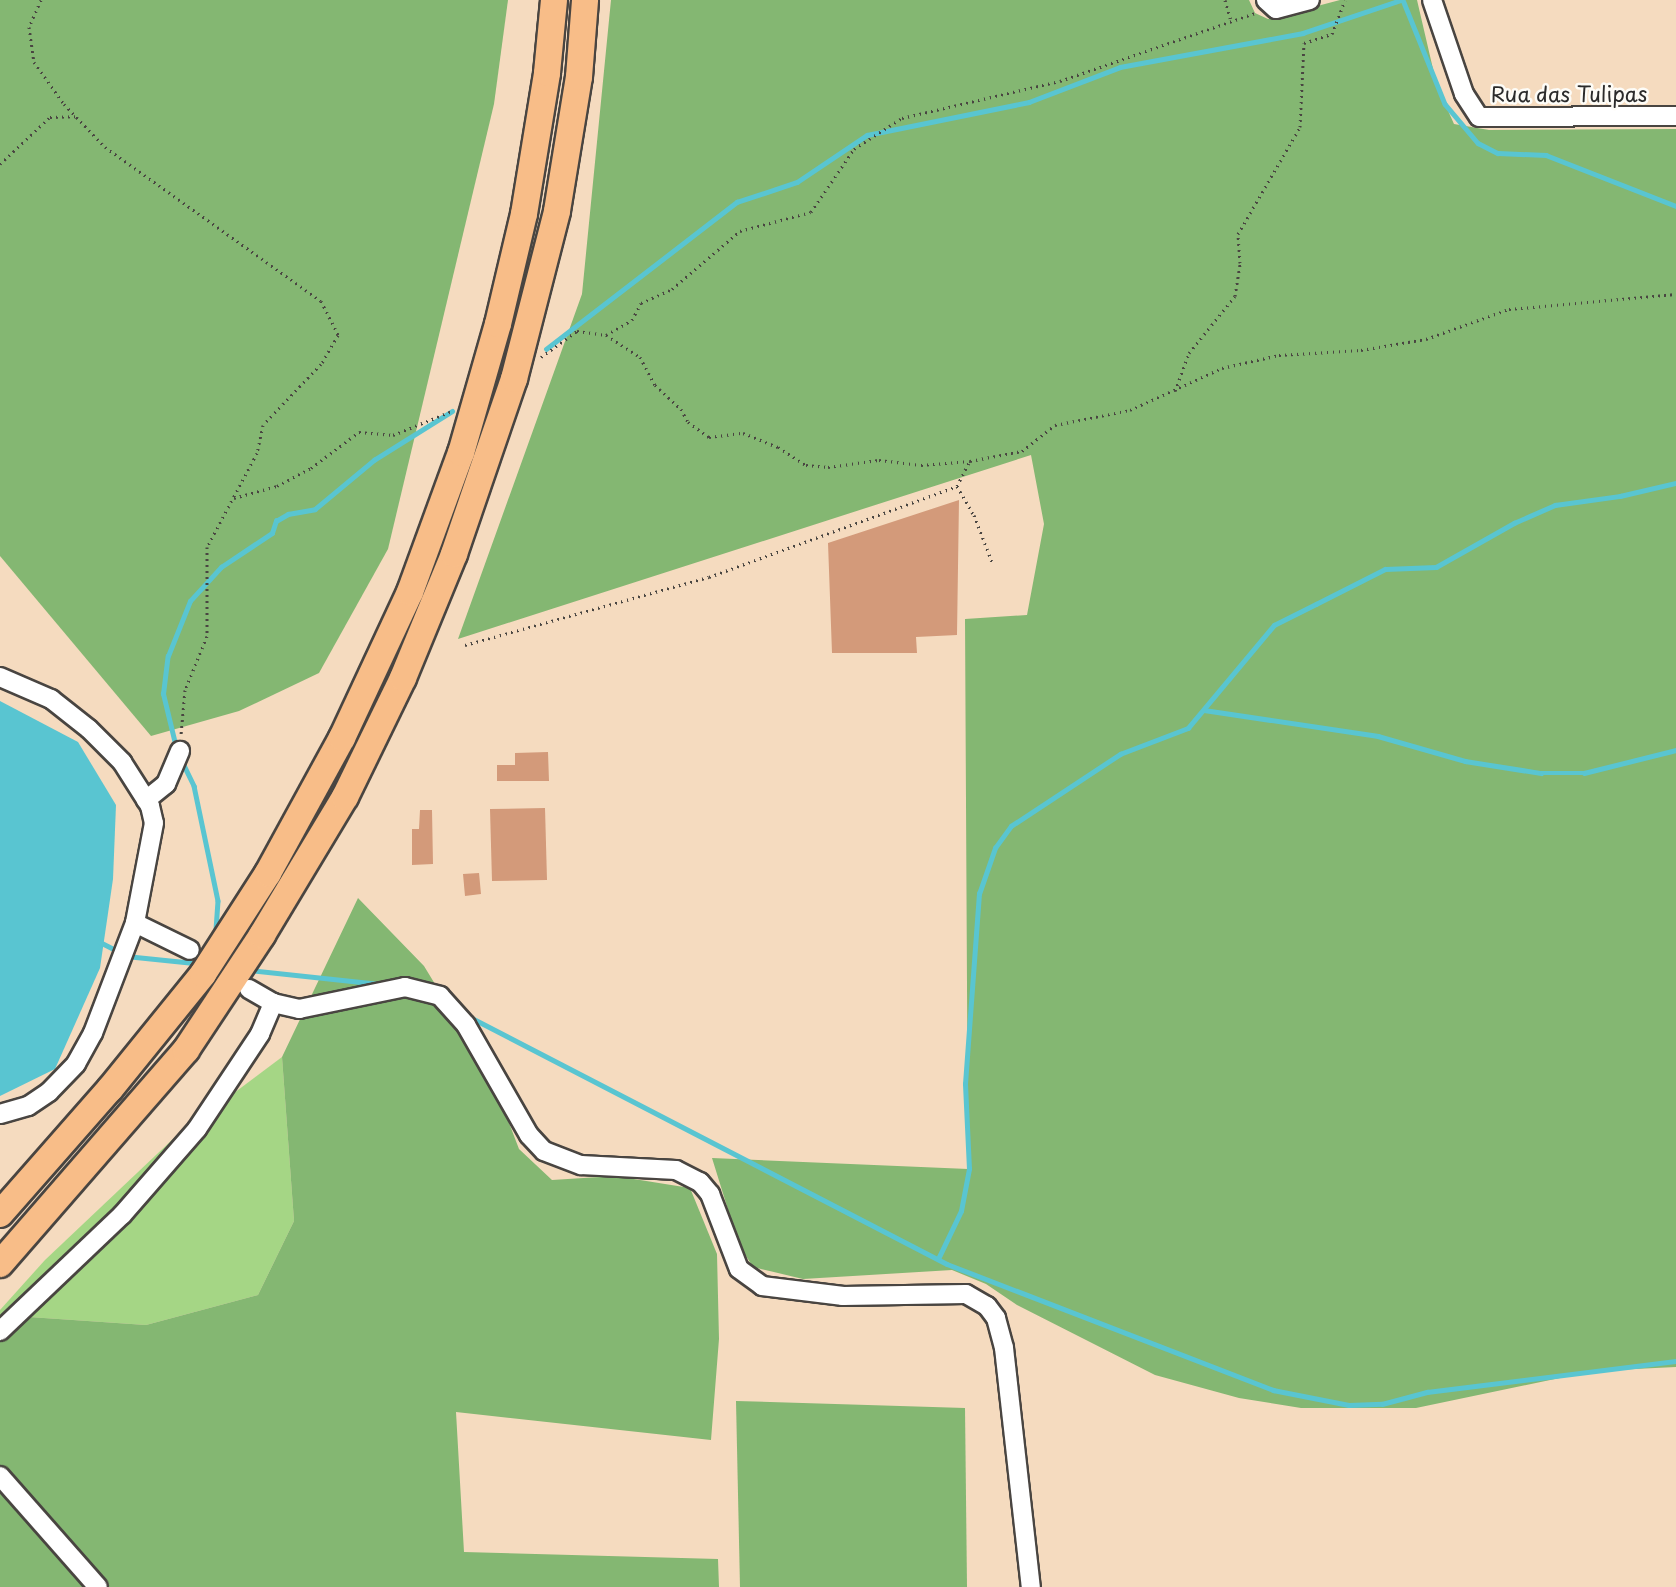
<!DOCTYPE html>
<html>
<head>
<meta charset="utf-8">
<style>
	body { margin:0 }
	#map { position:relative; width:1676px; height:1587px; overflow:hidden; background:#f5dbbf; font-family:"Playpen Sans",sans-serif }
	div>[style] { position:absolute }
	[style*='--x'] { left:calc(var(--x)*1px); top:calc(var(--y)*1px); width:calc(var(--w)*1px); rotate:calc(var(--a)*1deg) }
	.green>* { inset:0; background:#a5d685 }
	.forest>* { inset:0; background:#84b772 }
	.water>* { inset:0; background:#59c5d1 }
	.stream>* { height:4.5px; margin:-2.25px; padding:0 2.25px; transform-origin:2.25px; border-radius:2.25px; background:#59c5d1 }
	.building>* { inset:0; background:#d39a7a }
	.path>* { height:3px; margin-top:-1.5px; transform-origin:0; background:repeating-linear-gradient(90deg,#494541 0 1.5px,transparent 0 6px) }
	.roads { filter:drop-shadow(2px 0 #494541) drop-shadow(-2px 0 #494541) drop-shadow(0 2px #494541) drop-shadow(0 -2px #494541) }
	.minor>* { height:18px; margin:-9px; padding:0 9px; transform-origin:9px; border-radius:9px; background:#fff }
	.highway>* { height:26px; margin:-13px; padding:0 13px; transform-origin:13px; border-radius:13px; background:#f8bd88 }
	span { translate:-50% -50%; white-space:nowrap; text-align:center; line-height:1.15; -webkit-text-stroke:5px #fdfcf7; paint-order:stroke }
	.street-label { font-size:21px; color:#2b2b2b }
</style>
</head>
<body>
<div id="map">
	<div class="green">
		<div style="clip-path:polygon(282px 1057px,294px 1221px,258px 1295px,146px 1325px,0 1315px,0 1310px,45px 1260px,174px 1138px)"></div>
	</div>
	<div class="forest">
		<div style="clip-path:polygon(0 0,508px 0,494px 104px,388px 549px,319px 673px,239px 711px,151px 736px,0 556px)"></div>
		<div style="clip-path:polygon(611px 0,1249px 0,1255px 13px,1268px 19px,1340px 0,1417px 0,1437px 86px,1454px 124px,1489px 130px,1676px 129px,1676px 1367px,1593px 1371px,1416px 1408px,1301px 1408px,1239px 1398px,1155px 1375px,1017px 1305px,986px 1284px,952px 1270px,803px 1279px,753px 1267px,739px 1245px,712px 1158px,968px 1169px,965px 619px,1027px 615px,1044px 524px,1031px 455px,458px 639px,582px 294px)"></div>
		<div style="clip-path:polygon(358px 898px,424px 966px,491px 1076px,519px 1149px,552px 1180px,615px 1176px,690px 1188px,717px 1254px,719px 1339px,711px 1440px,456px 1412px,464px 1552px,718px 1559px,719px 1587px,0 1587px,0 1315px,146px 1325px,258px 1295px,294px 1221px,282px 1057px)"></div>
		<div style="clip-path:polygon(736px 1401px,965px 1408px,967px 1587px,740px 1587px)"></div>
	</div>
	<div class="water">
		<div style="clip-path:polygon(0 701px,78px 742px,116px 805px,113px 879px,100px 968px,55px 1069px,0 1096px)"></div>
	</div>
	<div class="stream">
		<div style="--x:1403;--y:0;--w:112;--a:68"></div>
		<div style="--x:1445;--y:104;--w:51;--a:49.8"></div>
		<div style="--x:1478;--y:143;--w:22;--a:27"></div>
		<div style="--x:1498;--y:153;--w:48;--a:2.4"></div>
		<div style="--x:1546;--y:155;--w:140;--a:21.4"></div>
		<div style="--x:546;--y:349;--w:241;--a:-37.6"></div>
		<div style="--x:737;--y:202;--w:63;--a:-18.4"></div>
		<div style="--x:797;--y:182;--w:84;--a:-33.9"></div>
		<div style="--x:867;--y:135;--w:165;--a:-11.5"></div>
		<div style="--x:1029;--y:102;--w:97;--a:-21"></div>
		<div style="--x:1120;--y:67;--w:186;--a:-10.5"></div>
		<div style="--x:1303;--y:33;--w:103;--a:-18.6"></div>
		<div style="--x:1204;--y:710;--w:176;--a:8.5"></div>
		<div style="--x:1378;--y:736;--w:91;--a:16"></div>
		<div style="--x:1465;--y:761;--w:77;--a:9"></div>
		<div style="--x:1541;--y:773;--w:43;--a:0"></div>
		<div style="--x:1584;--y:773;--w:95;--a:-14"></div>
		<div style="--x:176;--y:748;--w:56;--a:-103.5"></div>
		<div style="--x:163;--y:694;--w:38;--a:-83"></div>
		<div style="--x:168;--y:656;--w:59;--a:-68.2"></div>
		<div style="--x:190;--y:601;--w:46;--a:-47.6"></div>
		<div style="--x:221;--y:567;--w:61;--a:-33.7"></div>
		<div style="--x:272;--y:533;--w:13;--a:-72"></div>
		<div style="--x:276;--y:521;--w:14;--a:-30"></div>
		<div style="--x:288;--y:514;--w:27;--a:-10"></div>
		<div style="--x:315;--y:509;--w:77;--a:-39.7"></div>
		<div style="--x:374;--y:460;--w:92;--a:-32.1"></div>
		<div style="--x:182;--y:761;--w:28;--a:64"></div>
		<div style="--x:194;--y:786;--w:117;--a:78.2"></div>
		<div style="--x:218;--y:901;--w:32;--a:94"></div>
		<div style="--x:100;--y:942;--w:16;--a:27"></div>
		<div style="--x:126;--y:956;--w:68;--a:5.9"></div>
		<div style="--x:250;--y:970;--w:130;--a:6.2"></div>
		<div style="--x:468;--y:1016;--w:539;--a:27.37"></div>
		<div style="--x:947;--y:1264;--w:350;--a:21.1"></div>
		<div style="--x:1273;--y:1390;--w:77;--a:11.2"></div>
		<div style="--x:1349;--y:1405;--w:33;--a:-2"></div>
		<div style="--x:1382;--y:1404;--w:47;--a:-14.9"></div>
		<div style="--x:1427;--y:1392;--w:251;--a:-7.1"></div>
		<div style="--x:938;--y:1259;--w:53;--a:-64.4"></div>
		<div style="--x:961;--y:1211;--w:43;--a:-79.2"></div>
		<div style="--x:969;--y:1169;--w:85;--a:-92.7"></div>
		<div style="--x:965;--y:1084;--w:191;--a:-85.8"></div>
		<div style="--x:979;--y:894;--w:49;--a:-70.8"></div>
		<div style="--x:995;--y:848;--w:27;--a:-54"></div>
		<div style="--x:1011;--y:826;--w:131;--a:-33.4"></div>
		<div style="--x:1120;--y:754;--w:73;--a:-20.9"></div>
		<div style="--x:1188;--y:728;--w:134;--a:-50.1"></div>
		<div style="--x:1274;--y:625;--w:47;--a:-26.6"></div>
		<div style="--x:1316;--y:604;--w:77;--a:-26.9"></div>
		<div style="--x:1385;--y:569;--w:51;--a:-2.2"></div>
		<div style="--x:1436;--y:567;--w:90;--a:-29.4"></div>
		<div style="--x:1514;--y:523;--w:45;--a:-23.7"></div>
		<div style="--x:1555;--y:505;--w:66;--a:-7.9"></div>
		<div style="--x:1620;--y:496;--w:57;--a:-13.1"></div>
	</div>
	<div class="building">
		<div style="clip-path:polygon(959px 500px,957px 635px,916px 637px,917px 653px,832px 653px,828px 543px)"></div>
		<div style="clip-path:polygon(548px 752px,549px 781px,497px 781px,497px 765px,515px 765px,515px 753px)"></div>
		<div style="clip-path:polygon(545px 808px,547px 880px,492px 881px,490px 809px)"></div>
		<div style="clip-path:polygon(420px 810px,432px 810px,433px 864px,412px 865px,412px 829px,419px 829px)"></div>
		<div style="clip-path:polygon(479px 873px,481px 894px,465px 896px,463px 874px)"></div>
	</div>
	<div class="path">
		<div style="--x:41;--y:0;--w:30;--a:114"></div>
		<div style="--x:29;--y:27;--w:35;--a:82"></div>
		<div style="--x:34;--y:62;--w:52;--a:54.5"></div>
		<div style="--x:64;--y:104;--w:59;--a:46.4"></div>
		<div style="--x:105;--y:147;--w:265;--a:35.5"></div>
		<div style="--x:321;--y:301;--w:38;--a:63"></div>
		<div style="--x:338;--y:335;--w:34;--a:120"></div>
		<div style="--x:321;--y:364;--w:84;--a:133.6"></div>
		<div style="--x:263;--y:425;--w:29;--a:102"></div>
		<div style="--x:257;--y:453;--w:106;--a:118"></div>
		<div style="--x:207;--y:547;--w:89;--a:90"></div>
		<div style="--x:207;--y:636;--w:58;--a:112.2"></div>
		<div style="--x:185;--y:690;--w:45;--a:95.1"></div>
		<div style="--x:1225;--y:0;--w:22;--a:74"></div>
		<div style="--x:0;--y:164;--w:69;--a:-43.2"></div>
		<div style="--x:50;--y:117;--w:25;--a:-2"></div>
		<div style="--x:606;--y:335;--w:40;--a:32.9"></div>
		<div style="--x:640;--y:357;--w:32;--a:62"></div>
		<div style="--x:655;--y:385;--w:35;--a:43"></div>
		<div style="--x:681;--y:409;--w:15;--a:62"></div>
		<div style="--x:688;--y:422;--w:26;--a:36"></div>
		<div style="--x:709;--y:437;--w:34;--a:-7"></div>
		<div style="--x:743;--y:433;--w:38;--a:22"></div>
		<div style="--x:778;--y:447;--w:33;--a:33"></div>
		<div style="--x:806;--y:465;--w:22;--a:5"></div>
		<div style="--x:828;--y:467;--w:51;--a:-7.8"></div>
		<div style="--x:879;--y:460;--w:42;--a:6.8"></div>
		<div style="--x:921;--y:465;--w:49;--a:-4.7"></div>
		<div style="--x:970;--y:461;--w:53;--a:-10.9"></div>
		<div style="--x:1022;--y:451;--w:42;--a:-38.2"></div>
		<div style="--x:1055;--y:425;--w:76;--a:-11.3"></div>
		<div style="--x:1130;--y:410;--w:101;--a:-24.5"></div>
		<div style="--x:1222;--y:368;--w:58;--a:-12.8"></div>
		<div style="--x:1279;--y:355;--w:82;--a:-3.5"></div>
		<div style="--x:1361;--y:350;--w:66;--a:-9.6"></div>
		<div style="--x:1426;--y:339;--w:88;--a:-19.9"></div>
		<div style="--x:1509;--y:309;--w:168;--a:-5.1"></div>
		<div style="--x:541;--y:357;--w:44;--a:-35.8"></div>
		<div style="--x:577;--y:331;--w:29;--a:8"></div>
		<div style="--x:606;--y:335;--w:30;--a:-30"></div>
		<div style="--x:632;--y:320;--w:19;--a:-62"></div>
		<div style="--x:641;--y:303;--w:34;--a:-24"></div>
		<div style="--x:672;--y:289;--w:89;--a:-40.5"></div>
		<div style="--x:740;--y:231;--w:73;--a:-15"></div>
		<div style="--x:811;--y:212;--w:76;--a:-55.7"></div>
		<div style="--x:854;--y:149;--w:57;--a:-32.9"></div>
		<div style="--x:902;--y:118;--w:162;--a:-13.2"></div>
		<div style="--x:1060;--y:81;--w:207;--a:-19.2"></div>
		<div style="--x:1175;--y:391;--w:40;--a:-69.8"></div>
		<div style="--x:1189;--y:353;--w:73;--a:-51.1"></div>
		<div style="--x:1235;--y:296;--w:33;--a:-81"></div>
		<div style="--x:1240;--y:263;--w:29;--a:-94"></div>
		<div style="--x:1238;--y:234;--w:124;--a:-59.9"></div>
		<div style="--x:1300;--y:127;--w:84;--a:-87.3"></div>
		<div style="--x:1304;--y:43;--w:29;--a:-18"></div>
		<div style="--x:1332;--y:34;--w:36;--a:-69"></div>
		<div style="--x:957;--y:486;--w:28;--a:-63"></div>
		<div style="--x:234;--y:498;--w:45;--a:-15.6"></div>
		<div style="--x:277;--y:486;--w:38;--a:-28"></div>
		<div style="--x:311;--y:468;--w:60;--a:-36.9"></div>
		<div style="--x:359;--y:432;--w:34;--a:5"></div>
		<div style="--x:393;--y:435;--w:64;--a:-22.1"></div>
		<div style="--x:465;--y:645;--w:253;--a:-15.6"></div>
		<div style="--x:709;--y:577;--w:264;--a:-20.1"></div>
		<div style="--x:957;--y:486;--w:34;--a:60"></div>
		<div style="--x:974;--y:515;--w:50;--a:69"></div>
	</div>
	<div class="roads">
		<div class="minor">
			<div style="--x:1266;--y:0;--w:13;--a:42"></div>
			<div style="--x:1276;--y:9;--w:35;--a:-15"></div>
			<div style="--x:1432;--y:0;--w:99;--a:71.2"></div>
			<div style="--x:1464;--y:94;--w:27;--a:57"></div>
			<div style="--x:1479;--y:117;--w:197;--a:-0.3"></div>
			<div style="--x:0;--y:677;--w:56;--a:23.3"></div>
			<div style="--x:51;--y:699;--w:48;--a:38.3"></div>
			<div style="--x:89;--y:729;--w:47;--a:45"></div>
			<div style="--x:122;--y:762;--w:52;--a:57.5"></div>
			<div style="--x:150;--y:806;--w:17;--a:77"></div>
			<div style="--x:154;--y:823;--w:102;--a:100.8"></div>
			<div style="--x:135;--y:923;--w:118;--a:110.9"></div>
			<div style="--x:93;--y:1033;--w:35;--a:119"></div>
			<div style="--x:76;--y:1064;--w:39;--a:134"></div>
			<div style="--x:49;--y:1092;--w:25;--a:146"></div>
			<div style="--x:28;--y:1106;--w:29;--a:164"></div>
			<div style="--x:146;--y:800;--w:26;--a:-39"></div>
			<div style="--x:166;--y:784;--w:36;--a:-67"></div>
			<div style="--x:135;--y:923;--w:61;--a:26.1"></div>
			<div style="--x:249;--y:989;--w:28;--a:30"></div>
			<div style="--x:273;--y:1003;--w:27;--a:13"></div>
			<div style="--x:299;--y:1009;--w:108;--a:-11.7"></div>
			<div style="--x:405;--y:987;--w:36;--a:14"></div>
			<div style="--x:440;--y:996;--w:39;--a:48"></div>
			<div style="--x:466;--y:1025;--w:127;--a:60.2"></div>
			<div style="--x:529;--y:1135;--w:22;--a:47"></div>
			<div style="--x:544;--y:1151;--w:40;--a:21"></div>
			<div style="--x:581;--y:1165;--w:95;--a:3"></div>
			<div style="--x:676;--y:1170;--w:27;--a:27"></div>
			<div style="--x:700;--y:1182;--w:16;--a:50"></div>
			<div style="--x:710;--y:1194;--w:80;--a:68.9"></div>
			<div style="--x:739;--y:1269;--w:29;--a:36"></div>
			<div style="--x:762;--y:1286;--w:82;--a:7"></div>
			<div style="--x:843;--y:1296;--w:123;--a:-0.9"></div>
			<div style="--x:966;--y:1294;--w:24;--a:30"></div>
			<div style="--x:987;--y:1306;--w:15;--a:53"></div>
			<div style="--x:996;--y:1318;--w:31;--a:75"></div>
			<div style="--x:1004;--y:1348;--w:241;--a:83.6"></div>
			<div style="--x:0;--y:1331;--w:168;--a:-43.6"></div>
			<div style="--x:122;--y:1215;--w:114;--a:-48.9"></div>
			<div style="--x:197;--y:1129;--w:114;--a:-56.4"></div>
			<div style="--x:260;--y:1034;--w:34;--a:-67"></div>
			<div style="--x:0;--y:1476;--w:148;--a:48.6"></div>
		</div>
		<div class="highway">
			<div style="--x:0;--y:1214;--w:167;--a:-48.7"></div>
			<div style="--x:110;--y:1089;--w:148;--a:-51"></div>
			<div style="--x:203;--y:974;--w:120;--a:-57.2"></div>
			<div style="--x:268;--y:873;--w:154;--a:-61.3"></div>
			<div style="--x:342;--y:738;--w:161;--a:-65"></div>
			<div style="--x:410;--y:592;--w:148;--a:-69.9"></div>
			<div style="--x:461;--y:453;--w:134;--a:-74"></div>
			<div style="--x:498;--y:324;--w:113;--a:-76.7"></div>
			<div style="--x:524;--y:214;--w:143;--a:-80.7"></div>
			<div style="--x:547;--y:73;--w:73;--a:-84.5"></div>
			<div style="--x:0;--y:1264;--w:284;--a:-49"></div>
			<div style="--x:186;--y:1050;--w:138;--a:-56.5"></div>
			<div style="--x:262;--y:935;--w:161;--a:-59"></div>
			<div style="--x:345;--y:797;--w:132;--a:-64"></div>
			<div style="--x:403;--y:678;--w:134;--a:-67.6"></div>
			<div style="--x:454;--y:554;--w:185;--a:-71.1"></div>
			<div style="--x:514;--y:379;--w:173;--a:-75.6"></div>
			<div style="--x:557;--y:211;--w:136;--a:-80.7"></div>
			<div style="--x:579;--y:77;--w:77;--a:-85.5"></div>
		</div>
	</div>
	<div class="street-label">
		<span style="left:1569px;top:93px">Rua das Tulipas</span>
	</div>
</div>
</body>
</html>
